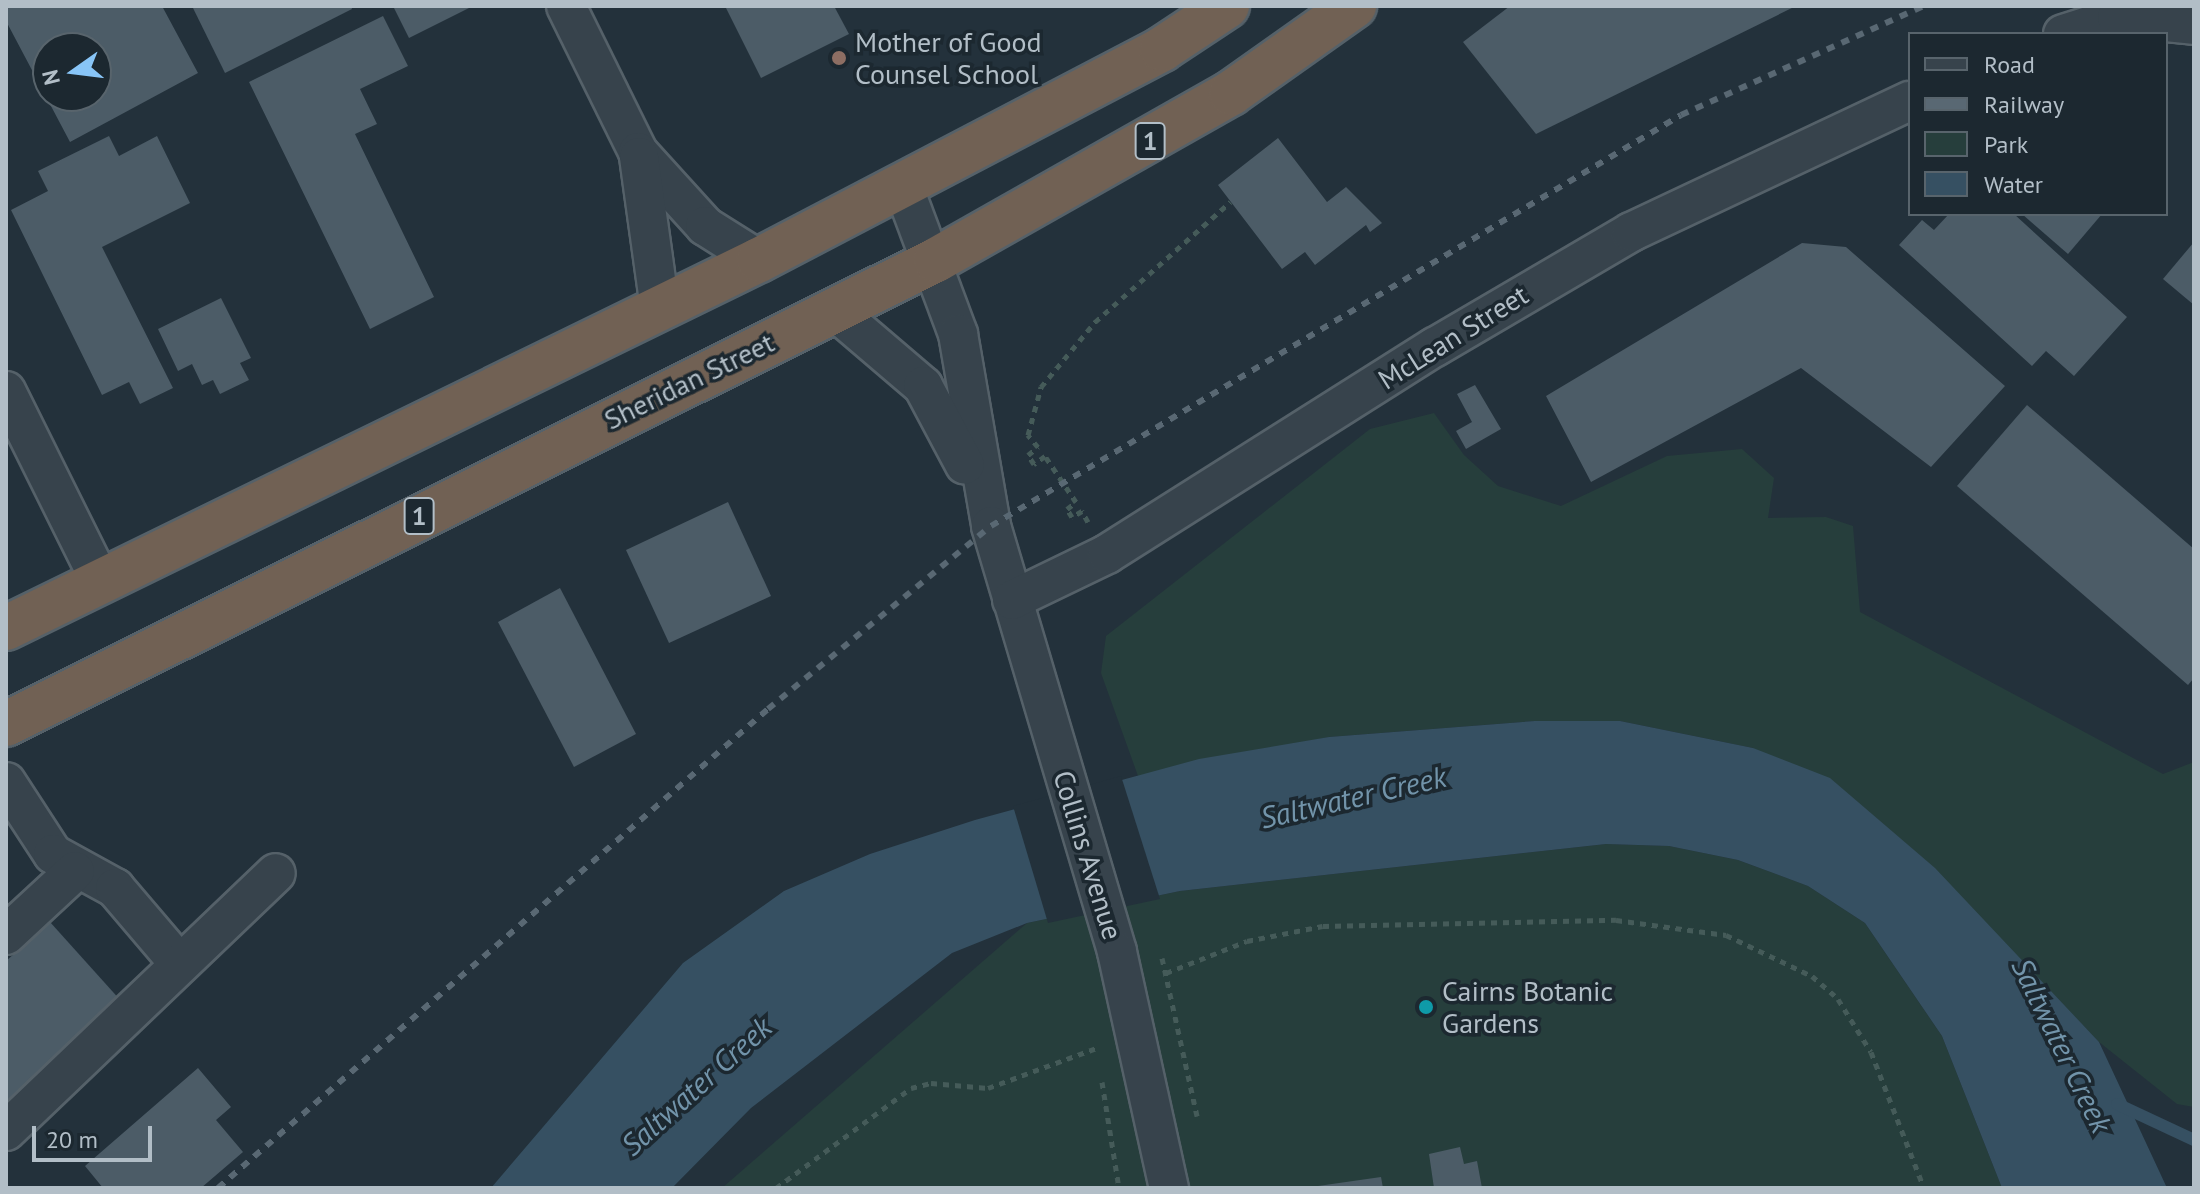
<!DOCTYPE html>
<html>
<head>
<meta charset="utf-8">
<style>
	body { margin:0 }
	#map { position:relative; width:2200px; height:1194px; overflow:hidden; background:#23313b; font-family:"PT Sans",sans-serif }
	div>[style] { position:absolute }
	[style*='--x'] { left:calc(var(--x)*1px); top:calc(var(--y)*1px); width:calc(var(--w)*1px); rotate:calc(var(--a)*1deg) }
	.green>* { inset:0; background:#263e3c }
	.water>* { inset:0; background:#365062 }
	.pier>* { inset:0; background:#23313b }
	.stream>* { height:12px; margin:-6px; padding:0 6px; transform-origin:6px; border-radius:6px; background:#365062 }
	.building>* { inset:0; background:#4c5c67 }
	.path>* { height:5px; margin-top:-2.5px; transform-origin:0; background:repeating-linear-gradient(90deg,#455b59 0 6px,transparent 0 12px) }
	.roads { filter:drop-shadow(2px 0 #556169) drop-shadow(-2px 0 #556169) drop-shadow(0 2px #556169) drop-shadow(0 -2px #556169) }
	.minor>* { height:38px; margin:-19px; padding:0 19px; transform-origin:19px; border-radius:19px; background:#37434c }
	.highway>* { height:44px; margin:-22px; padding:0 22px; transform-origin:22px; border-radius:22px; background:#716154 }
	.rail>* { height:6px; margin-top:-3px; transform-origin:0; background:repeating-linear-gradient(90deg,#596873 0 8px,transparent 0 16px) }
	.dots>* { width:22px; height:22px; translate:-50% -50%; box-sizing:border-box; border:4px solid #1c2830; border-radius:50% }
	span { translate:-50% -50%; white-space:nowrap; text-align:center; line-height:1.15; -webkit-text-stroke:7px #1c2830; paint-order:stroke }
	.shield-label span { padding:2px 6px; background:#1c2830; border:2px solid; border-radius:6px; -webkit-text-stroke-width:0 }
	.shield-label { font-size:26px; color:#b2bec7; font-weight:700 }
	.poi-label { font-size:28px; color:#b2bec7 }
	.left { translate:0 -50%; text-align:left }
	.street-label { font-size:28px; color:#b2bec7 }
	.water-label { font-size:30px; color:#7294aa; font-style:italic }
	.frame { position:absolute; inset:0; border:8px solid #b2bec7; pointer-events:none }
	.legend { position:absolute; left:1908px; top:32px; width:260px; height:184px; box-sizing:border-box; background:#1c2830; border:2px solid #58646c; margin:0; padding:10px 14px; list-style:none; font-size:24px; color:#b2bec7 }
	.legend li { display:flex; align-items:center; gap:16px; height:40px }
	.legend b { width:40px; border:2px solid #58646c }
	.north { position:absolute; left:32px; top:32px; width:80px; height:80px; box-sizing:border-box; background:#1c2830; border:2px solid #58646c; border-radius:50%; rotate:256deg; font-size:22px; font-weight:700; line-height:32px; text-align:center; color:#b2bec7 }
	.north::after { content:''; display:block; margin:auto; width:28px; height:36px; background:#88c5f7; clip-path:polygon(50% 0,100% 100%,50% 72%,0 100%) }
	.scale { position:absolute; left:32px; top:1126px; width:120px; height:36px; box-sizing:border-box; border:4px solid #b2bec7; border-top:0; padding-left:10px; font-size:24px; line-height:28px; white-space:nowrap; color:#b2bec7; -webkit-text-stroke:6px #1c2830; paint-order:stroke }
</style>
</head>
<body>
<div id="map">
	<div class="green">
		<div style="clip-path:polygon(1434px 413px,1464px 455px,1498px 486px,1561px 506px,1667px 456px,1742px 449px,1774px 478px,1768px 518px,1826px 517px,1853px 526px,1860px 612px,2163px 774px,2194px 762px,2194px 1107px,2177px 1104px,2099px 1042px,2032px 972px,1753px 748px,1620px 721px,1535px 721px,1329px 737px,1138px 776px,1101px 673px,1106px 636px,1370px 429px)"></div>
		<div style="clip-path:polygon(1606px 844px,1669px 846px,1738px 860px,1808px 886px,1865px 923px,1942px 1036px,2002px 1188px,722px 1188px,1027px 923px,1180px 891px)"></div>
	</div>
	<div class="water">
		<div style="clip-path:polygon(1535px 721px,1620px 721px,1753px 748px,1830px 778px,1935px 868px,2099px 1042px,2167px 1188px,2002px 1188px,1942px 1036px,1865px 923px,1808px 886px,1738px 860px,1669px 846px,1606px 844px,1180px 891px,1027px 923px,952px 953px,751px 1108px,672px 1188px,491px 1188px,683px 963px,784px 891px,870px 854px,975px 820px,1199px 759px,1329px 737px)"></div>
	</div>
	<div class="pier">
		<div style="clip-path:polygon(1121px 776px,1160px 899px,1048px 923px,1013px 806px)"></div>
	</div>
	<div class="stream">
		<div style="--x:2117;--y:1104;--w:85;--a:25.1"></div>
	</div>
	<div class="building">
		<div style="clip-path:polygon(evenodd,6px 6px,162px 6px,198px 73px,70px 142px,6px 21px,6px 6px,48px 48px,96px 48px,96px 96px,48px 96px,48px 48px)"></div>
		<div style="clip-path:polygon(192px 6px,351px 6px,352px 9px,225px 73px)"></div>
		<div style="clip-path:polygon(393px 6px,473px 6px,409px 38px)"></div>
		<div style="clip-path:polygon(725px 6px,834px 6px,849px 34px,761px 78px)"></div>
		<div style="clip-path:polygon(1510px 6px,1796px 6px,1536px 134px,1463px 42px)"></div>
		<div style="clip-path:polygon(383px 16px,408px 66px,360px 89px,377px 124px,355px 134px,434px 297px,370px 329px,249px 82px)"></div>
		<div style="clip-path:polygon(109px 136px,119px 156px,157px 136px,190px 203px,102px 247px,173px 388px,140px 404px,129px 382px,102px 395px,11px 210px,48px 191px,38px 171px)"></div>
		<div style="clip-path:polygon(1278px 138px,1327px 202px,1346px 187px,1382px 223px,1370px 232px,1366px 225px,1315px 265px,1305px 252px,1282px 269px,1218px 185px)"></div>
		<div style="clip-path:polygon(1949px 214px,2014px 214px,2127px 317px,2074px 376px,2046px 351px,2032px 366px,1899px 245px,1922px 220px,1934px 230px)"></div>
		<div style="clip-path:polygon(2022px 214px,2102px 214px,2068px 254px)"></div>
		<div style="clip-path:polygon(2194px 242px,2194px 305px,2163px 279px)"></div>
		<div style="clip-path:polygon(1802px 243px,1846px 247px,2005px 386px,1931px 467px,1801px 368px,1591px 482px,1546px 396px)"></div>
		<div style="clip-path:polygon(221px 298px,251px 358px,240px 363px,249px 380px,220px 394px,213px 380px,202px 385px,192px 364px,178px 371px,158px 329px)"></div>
		<div style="clip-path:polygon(1475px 385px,1501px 429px,1466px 449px,1456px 431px,1472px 422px,1457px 394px)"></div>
		<div style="clip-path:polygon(2027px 405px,2194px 549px,2194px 678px,2188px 685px,1957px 486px)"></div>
		<div style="clip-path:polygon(728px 502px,771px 596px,669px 643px,626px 550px)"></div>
		<div style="clip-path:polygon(560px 588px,636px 734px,574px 767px,498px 622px)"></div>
		<div style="clip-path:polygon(50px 922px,122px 1002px,6px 1104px,6px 961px)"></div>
		<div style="clip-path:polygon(198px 1068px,231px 1107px,216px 1120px,243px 1152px,201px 1188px,103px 1188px,85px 1166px)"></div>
		<div style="clip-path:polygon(1460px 1147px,1464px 1164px,1477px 1161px,1482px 1188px,1434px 1188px,1429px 1154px)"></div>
		<div style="clip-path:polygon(1381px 1177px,1383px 1188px,1319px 1188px,1318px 1186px)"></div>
	</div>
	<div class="path">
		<div style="--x:1088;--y:522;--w:13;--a:-119"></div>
		<div style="--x:1082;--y:511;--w:12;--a:149"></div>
		<div style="--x:1072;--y:517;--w:9;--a:-122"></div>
		<div style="--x:1067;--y:509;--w:11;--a:-38"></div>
		<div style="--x:1076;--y:502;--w:55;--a:-124"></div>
		<div style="--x:1045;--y:456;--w:14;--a:144"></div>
		<div style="--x:1034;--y:464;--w:11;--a:-124"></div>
		<div style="--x:1028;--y:455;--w:13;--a:-39"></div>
		<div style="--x:1038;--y:447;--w:16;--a:-130"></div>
		<div style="--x:1028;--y:435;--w:50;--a:-74.8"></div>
		<div style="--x:1041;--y:387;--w:85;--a:-50.3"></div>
		<div style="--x:1095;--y:322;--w:181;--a:-41.6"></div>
		<div style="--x:1162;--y:958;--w:162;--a:77.5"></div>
		<div style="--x:1166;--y:973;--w:87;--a:-21.6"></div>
		<div style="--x:1247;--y:941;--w:77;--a:-11.2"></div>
		<div style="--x:1323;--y:926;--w:293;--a:-1.2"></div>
		<div style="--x:1616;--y:920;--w:111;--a:7.8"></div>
		<div style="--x:1726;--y:935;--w:95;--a:25.5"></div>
		<div style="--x:1812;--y:976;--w:35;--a:41"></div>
		<div style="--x:1838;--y:999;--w:62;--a:58.1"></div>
		<div style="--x:1871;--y:1052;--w:146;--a:68.7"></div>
		<div style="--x:1102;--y:1082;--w:107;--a:80.9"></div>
		<div style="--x:776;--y:1188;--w:168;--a:-36.5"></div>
		<div style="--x:911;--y:1088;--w:21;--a:-14"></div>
		<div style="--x:931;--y:1083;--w:57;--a:5"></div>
		<div style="--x:988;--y:1088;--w:116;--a:-20.2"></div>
	</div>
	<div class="roads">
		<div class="minor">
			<div style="--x:566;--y:6;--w:163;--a:63.7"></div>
			<div style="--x:638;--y:152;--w:100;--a:47.8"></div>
			<div style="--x:705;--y:226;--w:64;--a:32.2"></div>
			<div style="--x:2063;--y:34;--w:57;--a:-17.5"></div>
			<div style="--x:2117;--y:17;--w:77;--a:5.9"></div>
			<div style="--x:639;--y:157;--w:153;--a:82.1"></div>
			<div style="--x:903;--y:186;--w:158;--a:69.6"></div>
			<div style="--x:958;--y:334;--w:195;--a:80.2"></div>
			<div style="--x:991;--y:526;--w:444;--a:73.5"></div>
			<div style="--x:1117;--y:952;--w:242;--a:77.6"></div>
			<div style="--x:834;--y:310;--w:117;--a:40.5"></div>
			<div style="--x:923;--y:386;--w:89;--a:62"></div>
			<div style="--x:6;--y:391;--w:213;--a:63.6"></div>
			<div style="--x:1012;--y:600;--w:106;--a:-25.8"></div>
			<div style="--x:1107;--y:554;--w:388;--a:-32.3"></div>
			<div style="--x:1435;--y:347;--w:227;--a:-30.4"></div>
			<div style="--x:1631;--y:232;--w:308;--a:-25.2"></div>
			<div style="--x:6;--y:782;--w:86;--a:56.9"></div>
			<div style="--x:53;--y:854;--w:71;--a:28.7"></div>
			<div style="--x:115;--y:888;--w:97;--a:49.6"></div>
			<div style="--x:6;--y:935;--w:94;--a:-42.8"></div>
			<div style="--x:6;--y:1131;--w:373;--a:-43.7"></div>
		</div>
		<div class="highway">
			<div style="--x:6;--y:628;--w:838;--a:-26.05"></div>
			<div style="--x:759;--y:260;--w:455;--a:-27.6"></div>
			<div style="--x:1162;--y:49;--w:78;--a:-33.5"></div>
			<div style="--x:6;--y:724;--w:1039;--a:-26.52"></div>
			<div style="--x:936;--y:260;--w:339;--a:-29.5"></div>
			<div style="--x:1231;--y:93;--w:151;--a:-35.3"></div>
		</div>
	</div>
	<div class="rail">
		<div style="--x:218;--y:1188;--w:729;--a:-41.05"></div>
		<div style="--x:768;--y:709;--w:288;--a:-39.4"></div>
		<div style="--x:991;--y:526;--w:803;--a:-30.78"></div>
		<div style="--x:1681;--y:115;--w:266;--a:-24.2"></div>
	</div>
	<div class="dots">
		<div style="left:839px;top:58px;background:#8d6e63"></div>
		<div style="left:1426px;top:1007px;background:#0f9aa8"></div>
	</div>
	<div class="shield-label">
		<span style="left:1150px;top:141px">1</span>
		<span style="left:419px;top:516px">1</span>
	</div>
	<div class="poi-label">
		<span class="left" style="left:855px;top:58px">Mother of Good<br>Counsel School</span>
		<span class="left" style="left:1442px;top:1007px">Cairns Botanic<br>Gardens</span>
	</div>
	<div class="street-label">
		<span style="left:1453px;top:337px;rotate:-32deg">McLean Street</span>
		<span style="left:689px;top:381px;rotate:-26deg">Sheridan Street</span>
		<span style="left:1088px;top:855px;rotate:73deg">Collins Avenue</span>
	</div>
	<div class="water-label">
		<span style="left:1353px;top:797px;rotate:-13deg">Saltwater Creek</span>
		<span style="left:2062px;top:1045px;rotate:64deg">Saltwater Creek</span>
		<span style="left:696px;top:1086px;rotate:-42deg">Saltwater Creek</span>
	</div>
	<div class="frame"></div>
	<ul class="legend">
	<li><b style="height:10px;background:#37434c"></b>Road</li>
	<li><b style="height:10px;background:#596873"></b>Railway</li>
	<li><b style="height:22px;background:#263e3c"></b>Park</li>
	<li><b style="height:22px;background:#365062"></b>Water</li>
	</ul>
	<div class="north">N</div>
	<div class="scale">20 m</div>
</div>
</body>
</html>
